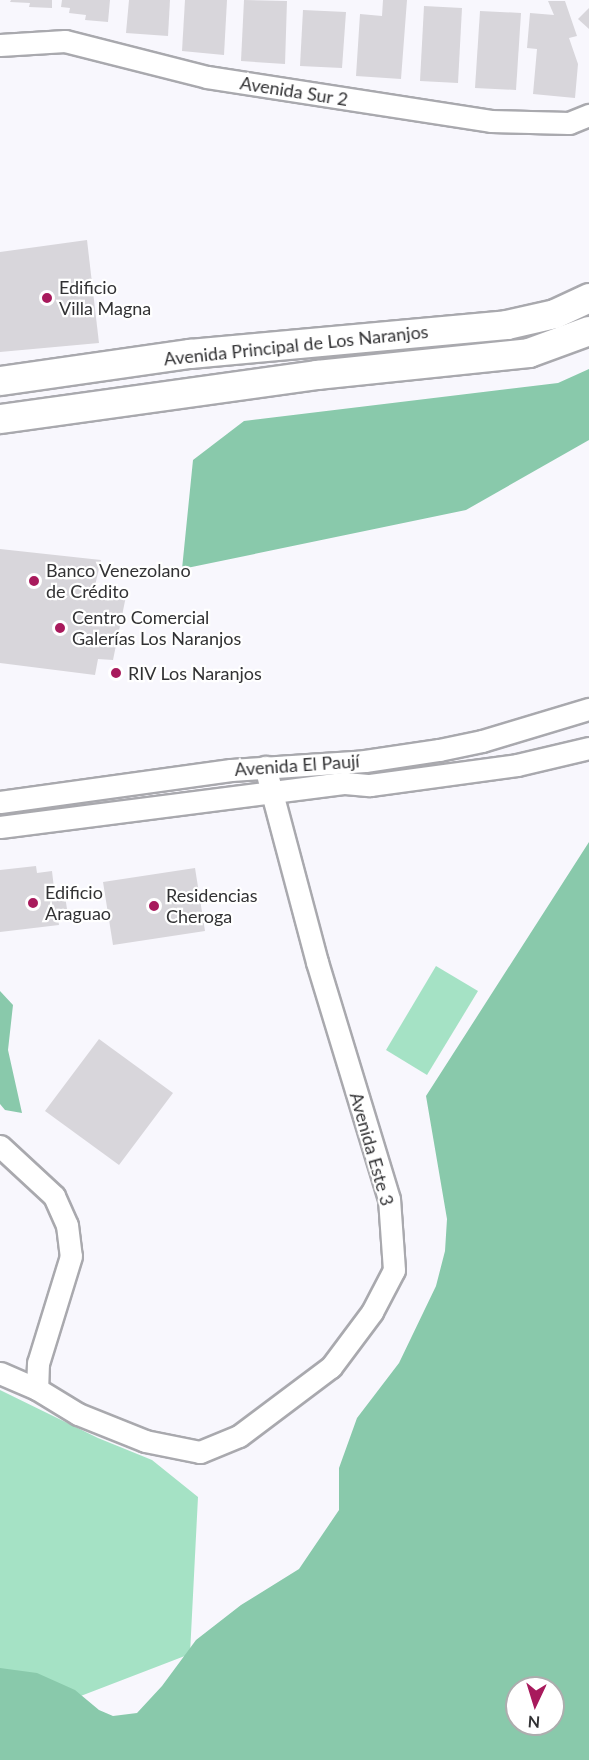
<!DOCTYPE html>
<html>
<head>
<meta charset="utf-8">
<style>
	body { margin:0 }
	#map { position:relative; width:589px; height:1760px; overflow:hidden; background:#f8f7fd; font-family:Lato,sans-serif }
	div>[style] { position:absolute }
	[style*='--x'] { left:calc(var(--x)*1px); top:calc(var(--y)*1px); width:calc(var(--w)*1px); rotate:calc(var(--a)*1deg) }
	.green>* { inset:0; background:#a5e2c5 }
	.forest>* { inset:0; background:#89c9ab }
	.building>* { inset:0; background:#d8d6db }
	.roads { filter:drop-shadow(2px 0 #a9a9ae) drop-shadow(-2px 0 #a9a9ae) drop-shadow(0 2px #a9a9ae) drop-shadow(0 -2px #a9a9ae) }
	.street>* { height:21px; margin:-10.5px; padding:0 10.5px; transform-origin:10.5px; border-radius:10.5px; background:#fff }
	.secondary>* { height:28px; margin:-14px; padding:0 14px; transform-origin:14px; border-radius:14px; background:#fff }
	.dots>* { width:16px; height:16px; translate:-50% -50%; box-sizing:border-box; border:3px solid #fff; border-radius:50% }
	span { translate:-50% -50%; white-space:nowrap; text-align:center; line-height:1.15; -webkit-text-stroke:4.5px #fff; paint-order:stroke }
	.street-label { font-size:18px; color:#323234 }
	.poi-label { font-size:18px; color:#323234 }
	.left { translate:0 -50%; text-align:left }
	.north { position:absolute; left:505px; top:1676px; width:60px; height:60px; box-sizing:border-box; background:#fff; border:2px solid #adadae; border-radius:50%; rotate:184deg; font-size:16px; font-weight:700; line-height:24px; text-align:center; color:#323234 }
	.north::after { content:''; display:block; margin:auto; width:21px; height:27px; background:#a81a5c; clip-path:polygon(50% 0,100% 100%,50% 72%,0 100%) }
</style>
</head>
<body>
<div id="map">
	<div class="green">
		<div style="clip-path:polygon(436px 966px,478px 991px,427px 1075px,386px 1050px)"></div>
		<div style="clip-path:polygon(0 1390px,98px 1438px,152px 1460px,198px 1497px,190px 1654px,0 1727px)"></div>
	</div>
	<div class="forest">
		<div style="clip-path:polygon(589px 369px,589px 440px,466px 510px,182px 569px,193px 460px,244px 421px,558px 383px)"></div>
		<div style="clip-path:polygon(evenodd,589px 842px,589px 1760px,0 1760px,0 1668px,37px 1673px,75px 1690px,99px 1710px,113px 1716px,137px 1713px,162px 1686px,196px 1640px,241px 1605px,299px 1569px,339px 1510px,339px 1468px,357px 1418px,399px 1363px,436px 1286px,445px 1251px,447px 1219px,426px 1096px,589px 842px,517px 1688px,553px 1688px,553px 1724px,517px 1724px,517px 1688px)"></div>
		<div style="clip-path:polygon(0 991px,13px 1005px,8px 1050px,22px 1113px,5px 1110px,0 1104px)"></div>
	</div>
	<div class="building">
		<div style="clip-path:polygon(11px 0,52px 0,52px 8px,29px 7px,30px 3px,10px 2px)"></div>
		<div style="clip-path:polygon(62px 0,110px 0,108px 22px,85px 20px,86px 15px,69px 13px,70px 8px,61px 7px)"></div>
		<div style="clip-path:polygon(129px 0,170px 0,168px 36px,126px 33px)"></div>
		<div style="clip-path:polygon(185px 0,227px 0,224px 55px,182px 51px)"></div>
		<div style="clip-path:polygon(244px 0,287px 1px,285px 64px,241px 61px)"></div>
		<div style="clip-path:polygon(383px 0,407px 0,401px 79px,356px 76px,360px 14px,382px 16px)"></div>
		<div style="clip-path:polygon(548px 1px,565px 1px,577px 36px,569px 38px,578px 64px,575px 98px,533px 94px,537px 49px,527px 48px,530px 13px,554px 15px)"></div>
		<div style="clip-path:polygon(424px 6px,462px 8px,458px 83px,420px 81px)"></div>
		<div style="clip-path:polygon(589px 8px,589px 29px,578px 19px)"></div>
		<div style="clip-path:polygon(303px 10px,346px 12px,342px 68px,300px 66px)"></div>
		<div style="clip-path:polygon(480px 11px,521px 13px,516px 90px,475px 88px)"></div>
		<div style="clip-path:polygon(87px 240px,99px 343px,0 352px,0 252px)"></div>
		<div style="clip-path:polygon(0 549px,101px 560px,94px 590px,126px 596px,113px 660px,98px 659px,95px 675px,0 663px)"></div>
		<div style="clip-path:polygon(36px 866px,37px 873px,52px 871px,55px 897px,65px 896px,67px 909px,57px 911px,59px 925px,0 932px,0 870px)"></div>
		<div style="clip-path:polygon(195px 868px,205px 931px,113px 945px,103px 882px)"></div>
		<div style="clip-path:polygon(99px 1039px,173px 1093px,119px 1165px,45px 1111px)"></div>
	</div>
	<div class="roads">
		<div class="street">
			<div style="--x:0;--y:45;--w:65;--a:-3.5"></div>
			<div style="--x:65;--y:41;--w:146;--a:14.2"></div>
			<div style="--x:207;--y:77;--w:287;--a:8.8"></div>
			<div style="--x:491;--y:121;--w:78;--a:1.5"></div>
			<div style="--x:569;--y:123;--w:22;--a:-22"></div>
			<div style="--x:0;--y:802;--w:233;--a:-7.9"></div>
			<div style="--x:231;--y:770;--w:134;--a:-3.8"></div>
			<div style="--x:365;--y:761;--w:75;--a:-8.5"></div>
			<div style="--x:439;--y:750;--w:44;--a:-11.8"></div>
			<div style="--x:482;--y:741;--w:112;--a:-16.7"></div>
			<div style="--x:0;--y:827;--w:348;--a:-7.3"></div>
			<div style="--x:345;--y:783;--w:25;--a:5"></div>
			<div style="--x:370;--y:785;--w:148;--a:-7.7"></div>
			<div style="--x:517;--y:765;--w:74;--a:-13.3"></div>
			<div style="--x:0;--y:1146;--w:74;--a:42.8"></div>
			<div style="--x:54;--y:1196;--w:32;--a:66"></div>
			<div style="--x:67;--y:1225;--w:31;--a:83"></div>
			<div style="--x:71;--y:1256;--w:112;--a:107.1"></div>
			<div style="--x:38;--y:1363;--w:26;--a:92"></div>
			<div style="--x:0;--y:1373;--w:40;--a:23.4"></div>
			<div style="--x:37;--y:1389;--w:48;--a:31.4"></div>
			<div style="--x:78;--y:1414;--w:72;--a:21.9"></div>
			<div style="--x:145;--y:1441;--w:56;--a:11.3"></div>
			<div style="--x:200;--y:1452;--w:42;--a:-22.3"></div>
			<div style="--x:239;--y:1436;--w:115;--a:-36.9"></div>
			<div style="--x:331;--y:1367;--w:69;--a:-53.3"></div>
			<div style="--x:372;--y:1312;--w:47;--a:-62.4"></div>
			<div style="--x:394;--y:1270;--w:71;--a:-94"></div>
			<div style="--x:389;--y:1199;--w:248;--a:-106.9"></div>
			<div style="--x:317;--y:962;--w:202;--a:-104.9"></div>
		</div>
		<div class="secondary">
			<div style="--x:0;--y:381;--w:192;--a:-8.1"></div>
			<div style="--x:190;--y:354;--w:318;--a:-5.2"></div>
			<div style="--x:507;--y:325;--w:49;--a:-12.9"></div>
			<div style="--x:555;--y:314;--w:38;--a:-25"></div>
			<div style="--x:0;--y:419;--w:320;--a:-7.9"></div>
			<div style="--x:317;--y:375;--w:213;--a:-5.9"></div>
			<div style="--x:529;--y:353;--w:64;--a:-20.1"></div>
		</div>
	</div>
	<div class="dots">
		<div style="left:47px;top:298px;background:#a81a5c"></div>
		<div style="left:34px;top:581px;background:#a81a5c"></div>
		<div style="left:60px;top:628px;background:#a81a5c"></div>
		<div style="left:116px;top:673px;background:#a81a5c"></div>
		<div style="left:33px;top:903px;background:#a81a5c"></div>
		<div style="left:154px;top:906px;background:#a81a5c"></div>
	</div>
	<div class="street-label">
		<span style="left:294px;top:91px;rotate:9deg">Avenida Sur 2</span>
		<span style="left:296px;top:345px;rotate:-6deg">Avenida Principal de Los Naranjos</span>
		<span style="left:297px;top:765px;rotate:-4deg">Avenida El Paují</span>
		<span style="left:372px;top:1149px;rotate:74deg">Avenida Este 3</span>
	</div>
	<div class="poi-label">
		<span class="left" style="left:59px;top:298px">Edificio<br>Villa Magna</span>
		<span class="left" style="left:46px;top:581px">Banco Venezolano<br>de Crédito</span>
		<span class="left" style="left:72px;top:628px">Centro Comercial<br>Galerías Los Naranjos</span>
		<span class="left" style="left:128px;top:673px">RIV Los Naranjos</span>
		<span class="left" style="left:45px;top:903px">Edificio<br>Araguao</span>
		<span class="left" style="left:166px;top:906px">Residencias<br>Cheroga</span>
	</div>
	<div class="north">N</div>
</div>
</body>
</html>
